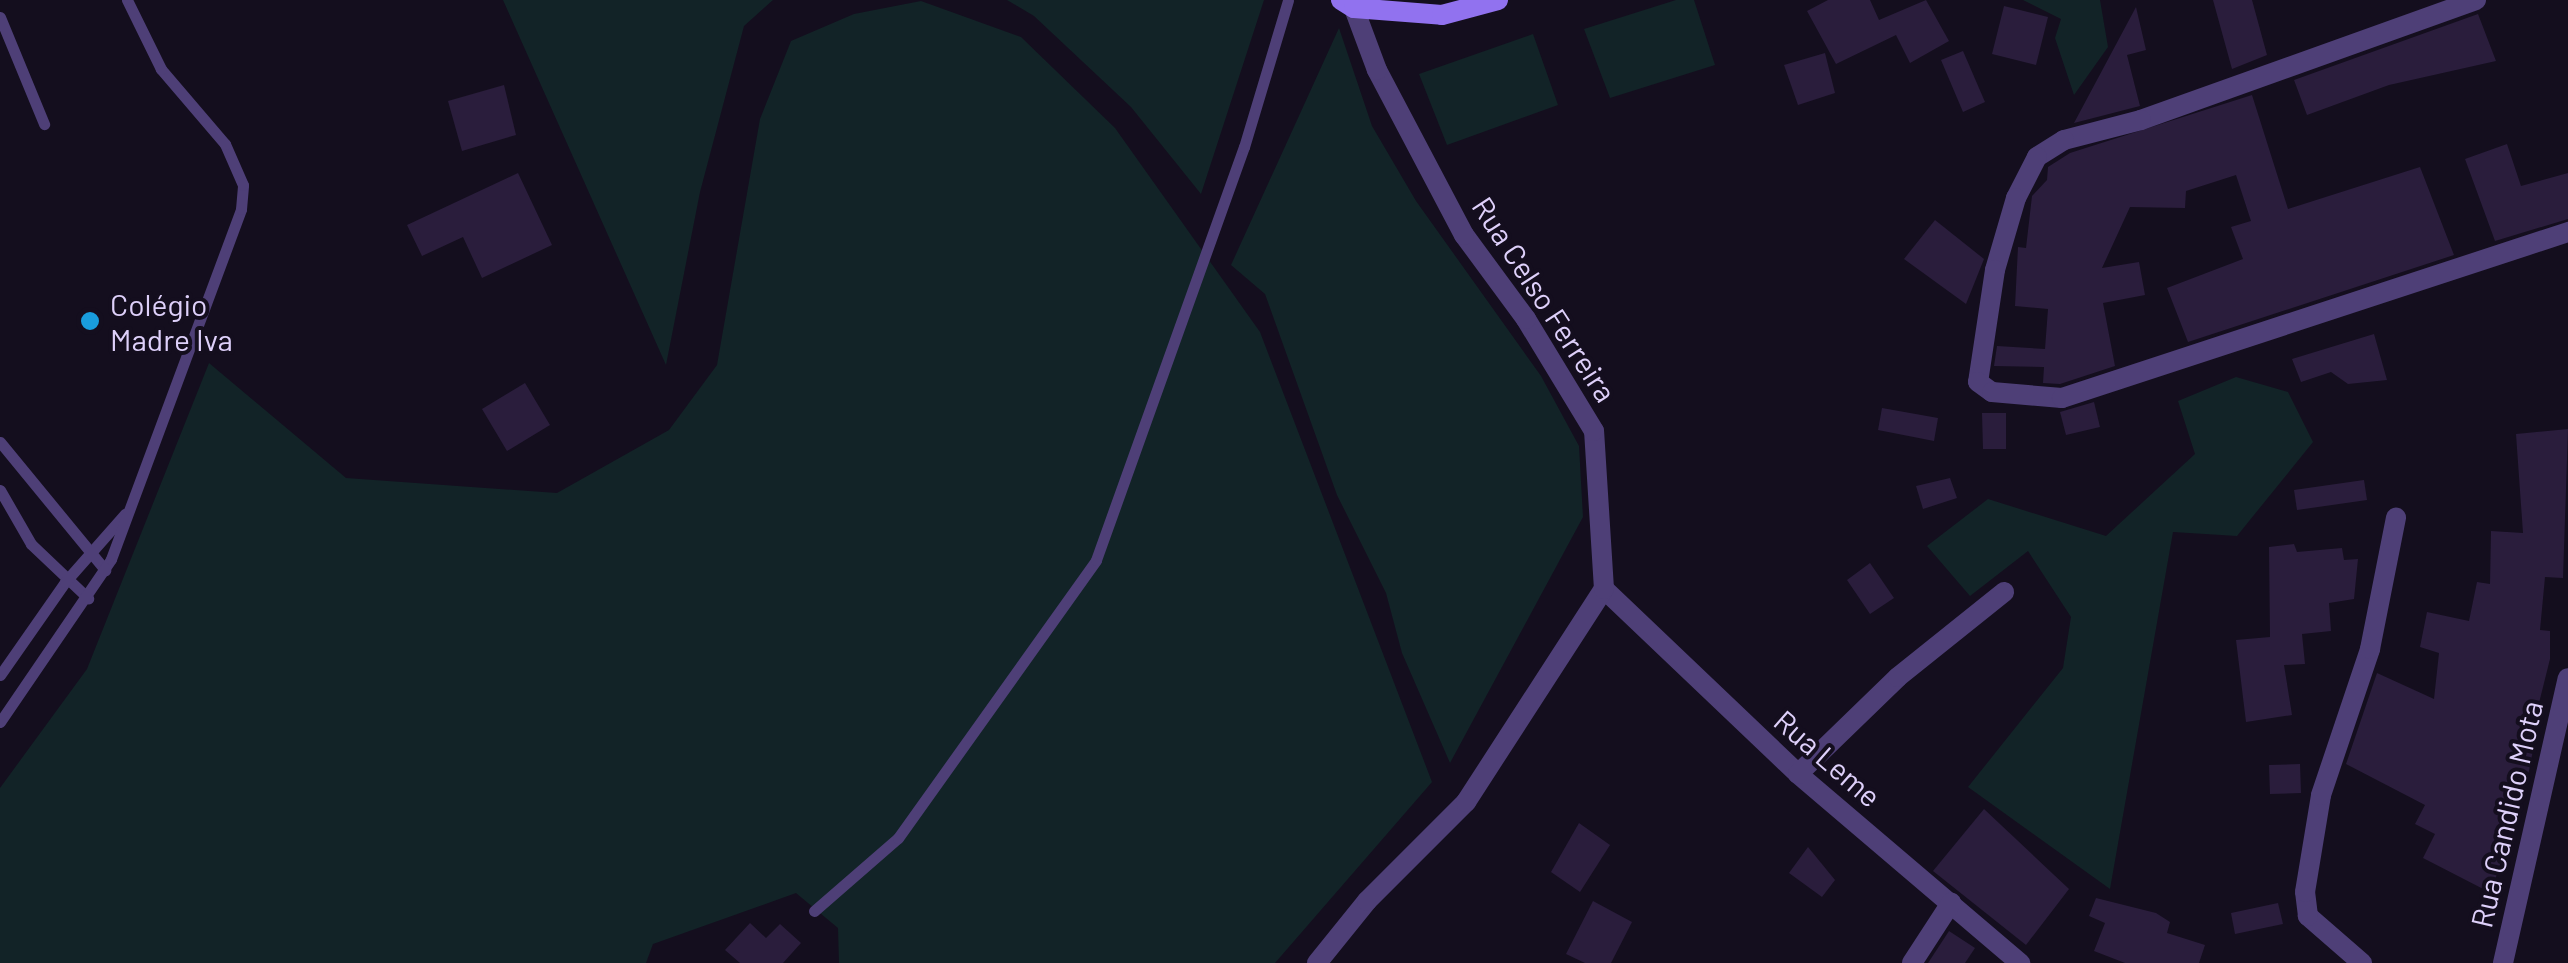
<!DOCTYPE html>
<html>
<head>
<meta charset="utf-8">
<style>
	body { margin:0 }
	#map { position:relative; width:2568px; height:963px; overflow:hidden; background:#140e1e; font-family:Barlow,sans-serif }
	div>[style] { position:absolute }
	[style*='--x'] { left:calc(var(--x)*1px); top:calc(var(--y)*1px); width:calc(var(--w)*1px); rotate:calc(var(--a)*1deg) }
	.green>* { inset:0; background:#122327 }
	.building>* { inset:0; background:#2a1d3c }
	.service>* { height:11px; margin:-5.5px; padding:0 5.5px; transform-origin:5.5px; border-radius:5.5px; background:#4e3f77 }
	.minor>* { height:20px; margin:-10px; padding:0 10px; transform-origin:10px; border-radius:10px; background:#4e3f77 }
	.secondary>* { height:20px; margin:-10px; padding:0 10px; transform-origin:10px; border-radius:10px; background:#9172ef }
	.dots>* { width:28px; height:28px; translate:-50% -50%; box-sizing:border-box; border:5px solid #140e1e; border-radius:50% }
	span { translate:-50% -50%; white-space:nowrap; text-align:center; line-height:1.15; -webkit-text-stroke:8px #140e1e; paint-order:stroke }
	.street-label { font-size:30px; color:#ded0fa }
	.poi-label { font-size:30px; color:#ded0fa }
	.left { translate:0 -50%; text-align:left }
</style>
</head>
<body>
<div id="map">
	<div class="green">
		<div style="clip-path:polygon(503px 0,773px 0,744px 26px,700px 192px,666px 365px)"></div>
		<div style="clip-path:polygon(1007px 0,1264px 0,1201px 194px,1131px 107px,1034px 16px)"></div>
		<div style="clip-path:polygon(1676px 0,1694px 0,1715px 65px,1610px 98px,1584px 29px)"></div>
		<div style="clip-path:polygon(2023px 0,2100px 0,2108px 47px,2074px 95px,2055px 38px,2061px 19px)"></div>
		<div style="clip-path:polygon(921px 1px,1021px 37px,1115px 128px,1260px 332px,1432px 782px,1275px 963px,839px 963px,838px 928px,796px 893px,653px 944px,646px 963px,0 963px,0 788px,87px 669px,209px 363px,346px 478px,557px 493px,669px 430px,717px 365px,760px 119px,791px 41px,854px 14px)"></div>
		<div style="clip-path:polygon(1339px 28px,1372px 126px,1416px 201px,1541px 376px,1579px 446px,1583px 517px,1450px 763px,1402px 653px,1386px 593px,1337px 495px,1265px 294px,1231px 265px)"></div>
		<div style="clip-path:polygon(1533px 34px,1558px 105px,1447px 145px,1419px 74px)"></div>
		<div style="clip-path:polygon(2236px 377px,2288px 392px,2313px 442px,2237px 536px,2173px 532px,2110px 889px,1968px 787px,2063px 668px,2071px 617px,2028px 551px,1970px 596px,1927px 546px,1988px 499px,2106px 536px,2195px 454px,2178px 401px)"></div>
	</div>
	<div class="building">
		<div style="clip-path:polygon(1828px 0,1870px 0,1879px 20px,1926px 0,1949px 41px,1910px 63px,1896px 35px,1836px 64px,1807px 11px)"></div>
		<div style="clip-path:polygon(2213px 0,2252px 0,2267px 55px,2232px 69px)"></div>
		<div style="clip-path:polygon(2004px 6px,2048px 17px,2036px 65px,1992px 54px)"></div>
		<div style="clip-path:polygon(2136px 7px,2146px 50px,2127px 55px,2140px 106px,2074px 123px)"></div>
		<div style="clip-path:polygon(2478px 14px,2496px 61px,2389px 85px,2307px 115px,2294px 80px)"></div>
		<div style="clip-path:polygon(1963px 51px,1985px 102px,1963px 112px,1941px 60px)"></div>
		<div style="clip-path:polygon(1825px 53px,1835px 93px,1798px 105px,1784px 65px)"></div>
		<div style="clip-path:polygon(504px 85px,516px 135px,462px 151px,448px 101px)"></div>
		<div style="clip-path:polygon(2252px 95px,2288px 209px,2420px 167px,2454px 255px,2188px 342px,2167px 288px,2243px 259px,2231px 227px,2251px 221px,2236px 175px,2186px 191px,2185px 208px,2130px 207px,2102px 268px,2139px 262px,2145px 295px,2103px 303px,2115px 366px,2060px 384px,2043px 383px,2044px 367px,1994px 366px,1997px 346px,2045px 349px,2048px 309px,2015px 306px,2018px 247px,2026px 248px,2032px 196px,2047px 180px,2048px 167px,2070px 153px)"></div>
		<div style="clip-path:polygon(2507px 144px,2521px 186px,2568px 173px,2568px 219px,2495px 241px,2465px 159px)"></div>
		<div style="clip-path:polygon(518px 173px,552px 245px,482px 278px,463px 237px,422px 256px,407px 225px)"></div>
		<div style="clip-path:polygon(1935px 220px,1984px 259px,1966px 304px,1904px 259px)"></div>
		<div style="clip-path:polygon(2374px 334px,2387px 380px,2348px 384px,2331px 372px,2301px 382px,2292px 359px)"></div>
		<div style="clip-path:polygon(525px 383px,550px 425px,507px 451px,482px 409px)"></div>
		<div style="clip-path:polygon(2094px 402px,2100px 427px,2066px 435px,2060px 412px)"></div>
		<div style="clip-path:polygon(1882px 408px,1938px 418px,1934px 441px,1878px 430px)"></div>
		<div style="clip-path:polygon(1982px 413px,2006px 413px,2006px 449px,1983px 449px)"></div>
		<div style="clip-path:polygon(2568px 429px,2563px 578px,2545px 577px,2540px 630px,2550px 631px,2550px 659px,2528px 747px,2533px 750px,2529px 771px,2491px 893px,2423px 858px,2435px 834px,2415px 824px,2425px 805px,2346px 764px,2377px 673px,2434px 699px,2439px 653px,2420px 647px,2427px 612px,2469px 621px,2477px 582px,2490px 584px,2491px 531px,2523px 533px,2516px 434px)"></div>
		<div style="clip-path:polygon(1950px 478px,1957px 498px,1923px 509px,1916px 486px)"></div>
		<div style="clip-path:polygon(2364px 480px,2367px 500px,2297px 510px,2294px 490px)"></div>
		<div style="clip-path:polygon(2294px 544px,2297px 552px,2342px 548px,2344px 560px,2358px 559px,2354px 599px,2329px 603px,2331px 631px,2302px 634px,2305px 664px,2284px 665px,2292px 715px,2246px 722px,2236px 640px,2270px 637px,2269px 547px)"></div>
		<div style="clip-path:polygon(1870px 563px,1894px 598px,1870px 614px,1847px 580px)"></div>
		<div style="clip-path:polygon(2300px 764px,2301px 793px,2270px 794px,2269px 765px)"></div>
		<div style="clip-path:polygon(1984px 809px,2069px 889px,2026px 945px,1933px 871px)"></div>
		<div style="clip-path:polygon(1579px 823px,1610px 845px,1580px 892px,1551px 872px)"></div>
		<div style="clip-path:polygon(1808px 847px,1835px 880px,1822px 897px,1789px 873px)"></div>
		<div style="clip-path:polygon(2096px 898px,2156px 913px,2170px 922px,2167px 933px,2205px 945px,2199px 963px,2125px 963px,2094px 951px,2105px 923px,2089px 916px)"></div>
		<div style="clip-path:polygon(1593px 901px,1632px 922px,1611px 963px,1585px 963px,1566px 954px)"></div>
		<div style="clip-path:polygon(2278px 903px,2283px 924px,2235px 934px,2231px 913px)"></div>
		<div style="clip-path:polygon(750px 923px,766px 938px,780px 924px,801px 943px,783px 963px,740px 963px,725px 950px)"></div>
		<div style="clip-path:polygon(1949px 931px,1975px 948px,1965px 963px,1928px 963px)"></div>
	</div>
	<div class="service">
		<div style="--x:0;--y:17;--w:116;--a:67.6"></div>
		<div style="--x:0;--y:442;--w:166;--a:50.6"></div>
		<div style="--x:0;--y:490;--w:62;--a:60.1"></div>
		<div style="--x:31;--y:544;--w:79;--a:43.5"></div>
		<div style="--x:0;--y:675;--w:113;--a:-55"></div>
		<div style="--x:65;--y:582;--w:91;--a:-48.6"></div>
		<div style="--x:0;--y:722;--w:197;--a:-55.7"></div>
		<div style="--x:111;--y:559;--w:373;--a:-69.6"></div>
		<div style="--x:241;--y:209;--w:24;--a:-85"></div>
		<div style="--x:243;--y:185;--w:45;--a:-113.7"></div>
		<div style="--x:225;--y:144;--w:99;--a:-130.5"></div>
		<div style="--x:161;--y:69;--w:77;--a:-116.2"></div>
		<div style="--x:814;--y:911;--w:111;--a:-41"></div>
		<div style="--x:898;--y:838;--w:341;--a:-54.5"></div>
		<div style="--x:1096;--y:560;--w:439;--a:-70.3"></div>
		<div style="--x:1244;--y:147;--w:153;--a:-73.3"></div>
	</div>
	<div class="minor">
		<div style="--x:2476;--y:0;--w:356;--a:160.3"></div>
		<div style="--x:2141;--y:120;--w:80;--a:165.4"></div>
		<div style="--x:2064;--y:140;--w:32;--a:148"></div>
		<div style="--x:2037;--y:157;--w:46;--a:117.1"></div>
		<div style="--x:2016;--y:198;--w:75;--a:106.3"></div>
		<div style="--x:1995;--y:270;--w:113;--a:98.6"></div>
		<div style="--x:1978;--y:382;--w:17;--a:36"></div>
		<div style="--x:1992;--y:392;--w:70;--a:4.9"></div>
		<div style="--x:2062;--y:398;--w:533;--a:-18.16"></div>
		<div style="--x:1604;--y:589;--w:268;--a:43.6"></div>
		<div style="--x:1798;--y:774;--w:292;--a:40.4"></div>
		<div style="--x:1798;--y:774;--w:139;--a:-44.1"></div>
		<div style="--x:1898;--y:677;--w:136;--a:-38.7"></div>
		<div style="--x:1317;--y:963;--w:80;--a:-51.1"></div>
		<div style="--x:1367;--y:901;--w:140;--a:-45"></div>
		<div style="--x:1466;--y:802;--w:254;--a:-57.1"></div>
		<div style="--x:1604;--y:589;--w:158;--a:-93.6"></div>
		<div style="--x:1594;--y:431;--w:131;--a:-121.3"></div>
		<div style="--x:1526;--y:319;--w:104;--a:-126.4"></div>
		<div style="--x:1464;--y:235;--w:187;--a:-117.8"></div>
		<div style="--x:1377;--y:70;--w:66;--a:-110.4"></div>
		<div style="--x:1912;--y:963;--w:72;--a:-57"></div>
		<div style="--x:2362;--y:963;--w:72;--a:-139"></div>
		<div style="--x:2308;--y:916;--w:24;--a:-97"></div>
		<div style="--x:2305;--y:892;--w:98;--a:-80.6"></div>
		<div style="--x:2321;--y:795;--w:154;--a:-71.4"></div>
		<div style="--x:2370;--y:649;--w:134;--a:-78.8"></div>
		<div style="--x:2503;--y:963;--w:292;--a:-77.2"></div>
	</div>
	<div class="secondary">
		<div style="--x:1341;--y:0;--w:15;--a:32"></div>
		<div style="--x:1354;--y:8;--w:88;--a:4.5"></div>
		<div style="--x:1442;--y:15;--w:58;--a:-15"></div>
	</div>
	<div class="dots">
		<div style="left:90px;top:321px;background:#199ddd"></div>
	</div>
	<div class="street-label">
		<span style="left:1545px;top:299px;rotate:57deg">Rua Celso Ferreira</span>
		<span style="left:1828px;top:758px;rotate:41deg">Rua Leme</span>
		<span style="left:2506px;top:814px;rotate:-77deg">Rua Candido Mota</span>
	</div>
	<div class="poi-label">
		<span class="left" style="left:110px;top:321px">Colégio<br>Madre Iva</span>
	</div>
</div>
</body>
</html>
